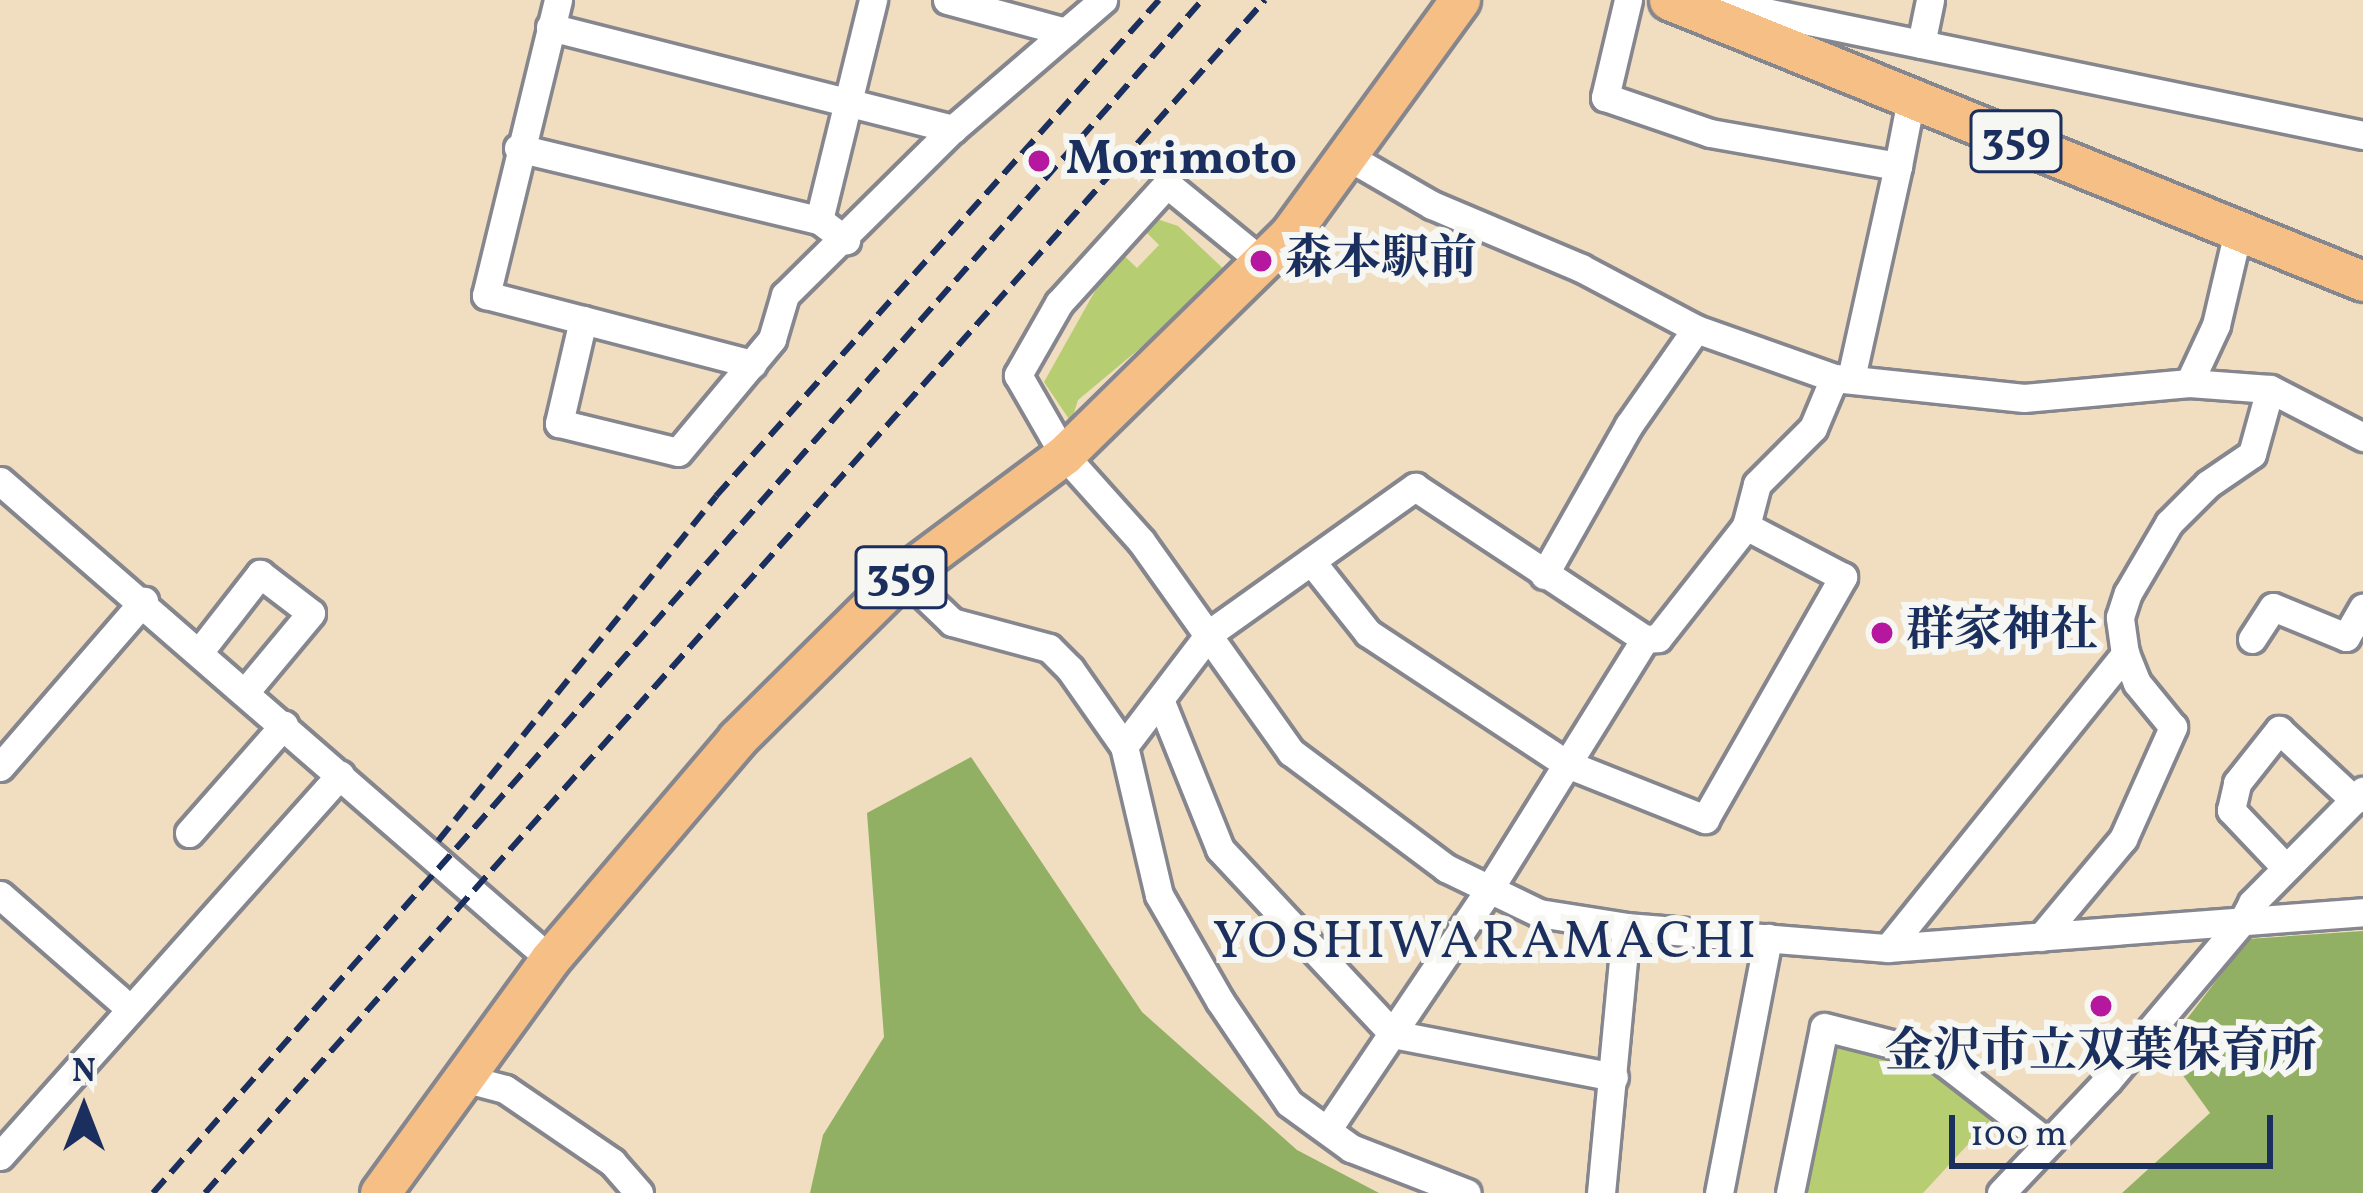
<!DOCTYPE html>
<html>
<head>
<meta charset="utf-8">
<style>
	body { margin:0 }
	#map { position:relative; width:2363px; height:1193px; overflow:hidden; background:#f1ddbf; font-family:Vollkorn,"Noto Serif JP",serif }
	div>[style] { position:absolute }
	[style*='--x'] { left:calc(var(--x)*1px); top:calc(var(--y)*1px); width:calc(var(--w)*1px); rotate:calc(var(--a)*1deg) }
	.green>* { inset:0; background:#b7cd72 }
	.forest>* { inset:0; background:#91b064 }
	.roads { filter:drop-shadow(3px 0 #86868e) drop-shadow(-3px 0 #86868e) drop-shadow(0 3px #86868e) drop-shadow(0 -3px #86868e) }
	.minor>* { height:27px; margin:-13.5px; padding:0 13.5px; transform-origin:13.5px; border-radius:13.5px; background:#fff }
	.highway>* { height:39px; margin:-19.5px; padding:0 19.5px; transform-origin:19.5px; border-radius:19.5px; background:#f5bf86 }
	.rail>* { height:6px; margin-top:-3px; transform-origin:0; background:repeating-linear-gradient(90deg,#1b2f5e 0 18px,transparent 0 27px) }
	.dots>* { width:33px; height:33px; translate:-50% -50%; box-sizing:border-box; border:6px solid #f6f6f2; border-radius:50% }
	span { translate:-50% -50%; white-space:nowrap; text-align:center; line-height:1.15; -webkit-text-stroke:12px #f6f6f2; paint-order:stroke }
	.shield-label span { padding:3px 9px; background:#f6f6f2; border:3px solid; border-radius:9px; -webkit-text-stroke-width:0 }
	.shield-label { font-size:45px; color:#1b2f5e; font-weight:700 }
	.poi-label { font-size:48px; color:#1b2f5e; font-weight:700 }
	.left { translate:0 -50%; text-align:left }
	.quarter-label { font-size:54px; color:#1b2f5e; letter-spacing:3px }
	.north { position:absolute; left:24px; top:1049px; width:120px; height:120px; -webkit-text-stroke:9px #f6f6f2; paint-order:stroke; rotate:0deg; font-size:33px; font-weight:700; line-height:48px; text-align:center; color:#1b2f5e }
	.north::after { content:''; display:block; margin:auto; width:42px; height:54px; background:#1b2f5e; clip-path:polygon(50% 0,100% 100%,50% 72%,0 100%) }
	.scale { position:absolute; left:1949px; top:1115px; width:324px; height:54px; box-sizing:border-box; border:6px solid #1b2f5e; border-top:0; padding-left:15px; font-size:36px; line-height:42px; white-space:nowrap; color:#1b2f5e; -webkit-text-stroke:9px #f6f6f2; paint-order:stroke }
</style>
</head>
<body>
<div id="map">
	<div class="green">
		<div style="clip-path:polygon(1151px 217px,1178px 226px,1229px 274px,1078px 400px,1071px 422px,1044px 382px,1118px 250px,1137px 268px,1159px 245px,1140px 226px)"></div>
		<div style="clip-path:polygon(1831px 1042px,1927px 1064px,1996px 1114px,1923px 1193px,1795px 1193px)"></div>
	</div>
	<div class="forest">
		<div style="clip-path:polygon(971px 757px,1142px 1012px,1297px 1150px,1379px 1193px,810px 1193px,823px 1135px,884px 1037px,867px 813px)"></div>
		<div style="clip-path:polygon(2363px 931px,2363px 1193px,2122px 1193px,2210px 1113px,2164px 1049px,2248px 939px)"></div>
	</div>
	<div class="roads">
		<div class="minor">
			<div style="--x:558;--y:0;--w:304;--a:103.7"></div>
			<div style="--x:486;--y:295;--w:100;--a:14.5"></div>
			<div style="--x:583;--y:320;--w:106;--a:103.1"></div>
			<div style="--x:559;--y:423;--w:122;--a:13.7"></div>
			<div style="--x:678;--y:452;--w:147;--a:-50.2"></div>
			<div style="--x:772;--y:339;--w:46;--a:-73.5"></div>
			<div style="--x:785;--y:295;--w:236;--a:-44.7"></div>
			<div style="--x:953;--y:129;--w:198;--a:-40.7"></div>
			<div style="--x:947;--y:0;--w:123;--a:15.1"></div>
			<div style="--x:1628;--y:0;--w:100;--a:103.3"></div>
			<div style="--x:1605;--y:97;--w:111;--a:18.9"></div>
			<div style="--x:1710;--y:133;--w:191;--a:10"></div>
			<div style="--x:1898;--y:166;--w:68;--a:-79"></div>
			<div style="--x:1707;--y:0;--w:670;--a:11.63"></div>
			<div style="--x:550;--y:27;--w:416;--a:14.2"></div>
			<div style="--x:1921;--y:44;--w:45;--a:-78.4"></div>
			<div style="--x:518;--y:148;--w:309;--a:13.5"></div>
			<div style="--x:819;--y:220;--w:34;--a:37"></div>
			<div style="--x:1347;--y:156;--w:98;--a:30"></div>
			<div style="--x:1432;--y:205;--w:162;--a:22.9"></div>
			<div style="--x:1581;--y:268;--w:130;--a:27.9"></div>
			<div style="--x:1696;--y:329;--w:146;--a:19.5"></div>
			<div style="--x:1834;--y:378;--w:191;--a:6"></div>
			<div style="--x:2024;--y:398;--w:166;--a:-5.2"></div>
			<div style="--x:2189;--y:383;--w:81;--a:4.2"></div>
			<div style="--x:2270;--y:389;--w:105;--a:27.3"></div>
			<div style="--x:819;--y:220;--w:227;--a:-76.2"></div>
			<div style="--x:1261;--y:261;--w:122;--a:-140.7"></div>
			<div style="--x:1167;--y:184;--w:161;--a:132.2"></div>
			<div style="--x:1059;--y:303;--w:83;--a:119.7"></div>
			<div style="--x:1018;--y:375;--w:92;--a:60.1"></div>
			<div style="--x:1064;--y:455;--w:115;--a:48.2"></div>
			<div style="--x:1141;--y:541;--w:259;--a:54.6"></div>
			<div style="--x:1291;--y:752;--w:194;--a:36.8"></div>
			<div style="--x:1446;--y:868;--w:103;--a:25.8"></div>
			<div style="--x:1539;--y:913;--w:88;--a:9.1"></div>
			<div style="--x:1626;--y:927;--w:263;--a:4.6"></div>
			<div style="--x:1888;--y:948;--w:476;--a:-4.3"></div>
			<div style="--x:583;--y:320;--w:175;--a:14.6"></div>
			<div style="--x:1851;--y:378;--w:217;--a:-77.5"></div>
			<div style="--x:2189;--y:383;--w:64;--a:-65"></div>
			<div style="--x:2216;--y:325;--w:97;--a:-76.8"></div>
			<div style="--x:0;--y:481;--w:729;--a:40.99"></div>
			<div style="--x:1311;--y:561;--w:92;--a:51.6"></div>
			<div style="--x:1368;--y:633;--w:238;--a:33.4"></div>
			<div style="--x:1567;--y:764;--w:149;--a:21.7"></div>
			<div style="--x:1705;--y:819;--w:279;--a:-60.3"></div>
			<div style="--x:1843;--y:577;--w:110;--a:-152.3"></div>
			<div style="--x:1746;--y:526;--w:43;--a:-75.3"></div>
			<div style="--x:1757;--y:484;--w:79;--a:-45"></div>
			<div style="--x:1813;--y:428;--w:54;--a:-67.2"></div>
			<div style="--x:903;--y:575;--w:68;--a:43.8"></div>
			<div style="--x:952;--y:622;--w:100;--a:15"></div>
			<div style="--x:1049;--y:648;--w:30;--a:45"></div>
			<div style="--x:1070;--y:669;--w:94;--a:55"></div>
			<div style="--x:1124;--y:746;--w:153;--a:76.8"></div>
			<div style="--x:1159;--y:895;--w:122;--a:60.1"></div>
			<div style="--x:1220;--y:1001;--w:123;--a:55.9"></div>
			<div style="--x:1289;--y:1103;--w:77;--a:36"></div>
			<div style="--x:1351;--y:1148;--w:124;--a:21.2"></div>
			<div style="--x:1544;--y:575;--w:172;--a:-60.5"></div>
			<div style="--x:1629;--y:425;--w:117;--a:-55.1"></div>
			<div style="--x:2252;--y:639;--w:38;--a:-57"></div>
			<div style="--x:2273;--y:607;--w:79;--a:22.3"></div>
			<div style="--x:2346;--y:637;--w:34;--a:-60"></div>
			<div style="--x:200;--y:651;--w:98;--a:-52.1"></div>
			<div style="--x:260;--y:574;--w:64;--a:37.4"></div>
			<div style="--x:311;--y:613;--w:102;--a:129.8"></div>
			<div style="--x:1161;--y:702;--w:158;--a:68.1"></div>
			<div style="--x:1220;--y:849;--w:253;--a:46.9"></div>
			<div style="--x:1393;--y:1034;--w:225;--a:11"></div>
			<div style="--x:1124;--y:746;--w:142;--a:-52.7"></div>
			<div style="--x:1210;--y:633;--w:252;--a:-35.5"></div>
			<div style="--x:1415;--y:487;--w:276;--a:33.5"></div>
			<div style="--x:0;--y:767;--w:220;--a:-49.1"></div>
			<div style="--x:189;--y:833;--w:144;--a:-48.7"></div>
			<div style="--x:2286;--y:868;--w:80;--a:-133.5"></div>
			<div style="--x:2231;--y:810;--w:28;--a:-77"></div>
			<div style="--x:2237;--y:783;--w:68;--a:-51.6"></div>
			<div style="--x:2279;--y:730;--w:103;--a:43"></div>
			<div style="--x:0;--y:895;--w:173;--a:41.2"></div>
			<div style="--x:2041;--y:937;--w:128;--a:-50.1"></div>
			<div style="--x:2123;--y:839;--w:123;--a:-65.9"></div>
			<div style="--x:2173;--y:727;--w:57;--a:-129.3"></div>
			<div style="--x:2137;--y:683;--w:31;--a:-112"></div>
			<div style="--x:2125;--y:654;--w:37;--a:-98"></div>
			<div style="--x:2120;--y:617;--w:25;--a:-72"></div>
			<div style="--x:2128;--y:593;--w:81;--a:-59.6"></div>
			<div style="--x:2169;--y:523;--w:55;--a:-45"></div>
			<div style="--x:2208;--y:484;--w:53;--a:-34.3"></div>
			<div style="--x:2252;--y:454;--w:67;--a:-74.5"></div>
			<div style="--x:1888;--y:948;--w:378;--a:-51.1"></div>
			<div style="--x:463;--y:1078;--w:43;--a:14.7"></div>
			<div style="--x:505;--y:1089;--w:130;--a:34.3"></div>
			<div style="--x:612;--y:1162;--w:41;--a:48.9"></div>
			<div style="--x:1327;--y:1130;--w:288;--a:-56"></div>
			<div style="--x:1488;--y:891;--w:297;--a:-58.1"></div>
			<div style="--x:1645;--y:639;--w:13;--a:-4"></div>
			<div style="--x:1658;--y:638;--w:142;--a:-51.8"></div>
			<div style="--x:0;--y:1156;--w:511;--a:-48.25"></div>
			<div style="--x:1601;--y:1193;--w:267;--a:-84.6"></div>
			<div style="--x:1719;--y:1193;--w:260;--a:-79.1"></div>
			<div style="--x:1790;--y:1193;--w:169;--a:-78.4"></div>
			<div style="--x:1824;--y:1027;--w:114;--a:14.2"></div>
			<div style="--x:1935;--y:1055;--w:143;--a:37.9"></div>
			<div style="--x:2001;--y:1193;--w:156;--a:-46.6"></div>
			<div style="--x:2108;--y:1080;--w:209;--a:-49.8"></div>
			<div style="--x:2243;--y:920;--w:19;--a:-62"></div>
			<div style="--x:2252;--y:903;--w:158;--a:-45.3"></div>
		</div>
		<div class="highway">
			<div style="--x:1669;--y:0;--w:749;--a:22.04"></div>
			<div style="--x:380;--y:1193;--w:289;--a:-54"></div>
			<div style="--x:550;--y:959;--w:289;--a:-49.6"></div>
			<div style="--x:737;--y:739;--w:233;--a:-44.7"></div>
			<div style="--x:903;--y:575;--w:201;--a:-36.7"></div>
			<div style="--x:1064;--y:455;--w:315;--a:-44.4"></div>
			<div style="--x:1289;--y:235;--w:291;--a:-54"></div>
		</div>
	</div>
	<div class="rail">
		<div style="--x:438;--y:841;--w:443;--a:-51.1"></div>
		<div style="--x:716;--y:496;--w:665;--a:-48.23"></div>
		<div style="--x:153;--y:1193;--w:1589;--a:-48.67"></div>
		<div style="--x:205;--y:1193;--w:1596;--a:-48.38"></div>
	</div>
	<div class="dots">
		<div style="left:1039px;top:161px;background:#b5179e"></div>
		<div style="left:1261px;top:261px;background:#b5179e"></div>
		<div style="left:1882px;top:633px;background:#b5179e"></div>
		<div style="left:2101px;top:1006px;background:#b5179e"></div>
	</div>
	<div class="shield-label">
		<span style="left:2016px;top:141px">359</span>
		<span style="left:901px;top:577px">359</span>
	</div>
	<div class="poi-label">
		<span class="left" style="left:1066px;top:161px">Morimoto</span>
		<span class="left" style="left:1285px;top:261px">森本駅前</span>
		<span class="left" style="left:1906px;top:633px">群家神社</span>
		<span style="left:2101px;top:1054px">金沢市立双葉保育所</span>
	</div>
	<div class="quarter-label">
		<span style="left:1486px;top:944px">YOSHIWARAMACHI</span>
	</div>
	<div class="north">N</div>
	<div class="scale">100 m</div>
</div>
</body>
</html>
